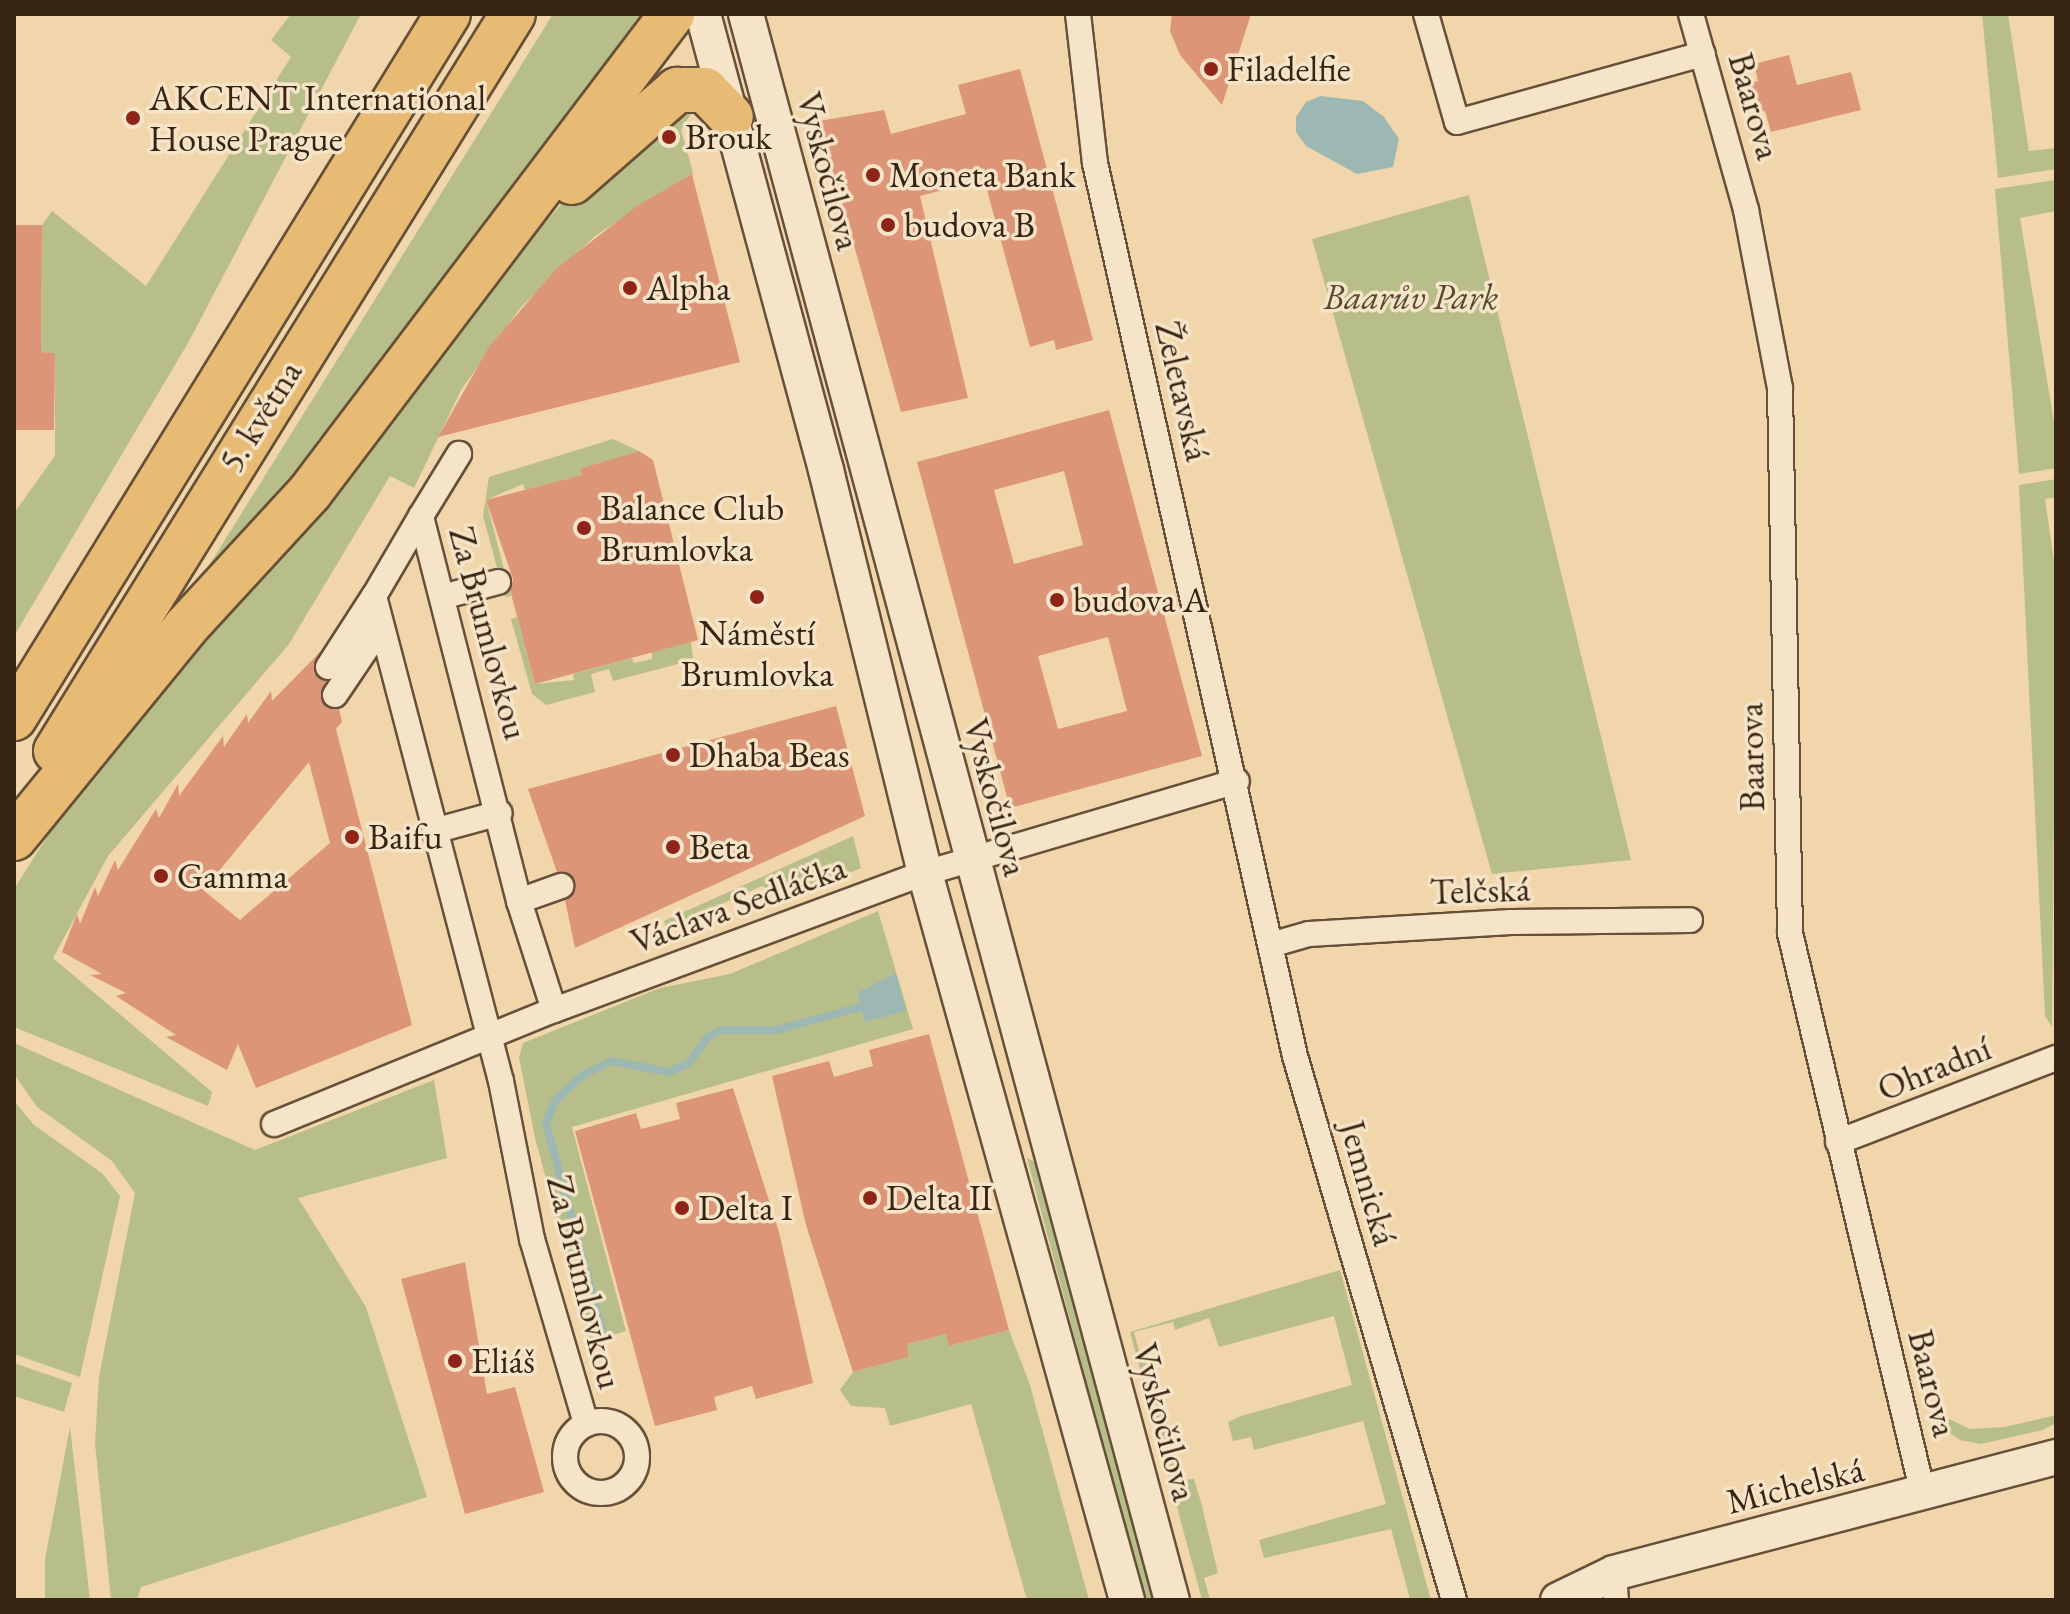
<!DOCTYPE html>
<html>
<head>
<meta charset="utf-8">
<style>
	body { margin:0 }
	#map { position:relative; width:2070px; height:1614px; overflow:hidden; background:#f0d6aa; font-family:"EB Garamond",serif }
	div>[style] { position:absolute }
	[style*='--x'] { left:calc(var(--x)*1px); top:calc(var(--y)*1px); width:calc(var(--w)*1px); rotate:calc(var(--a)*1deg) }
	.green>* { inset:0; background:#b8be8a }
	.water>* { inset:0; background:#9db7b2 }
	.stream>* { height:8px; margin:-4px; padding:0 4px; transform-origin:4px; border-radius:4px; background:#9db7b2 }
	.building>* { inset:0; background:#dd9577 }
	.roads { filter:drop-shadow(2px 0 #665039) drop-shadow(-2px 0 #665039) drop-shadow(0 2px #665039) drop-shadow(0 -2px #665039) }
	.street>* { height:24px; margin:-12px; padding:0 12px; transform-origin:12px; border-radius:12px; background:#f5e4c8 }
	.street>.ring { margin:-12px; padding:0; box-sizing:content-box; background:none; border:24px solid #f5e4c8; border-radius:50% }
	.secondary>* { height:34px; margin:-17px; padding:0 17px; transform-origin:17px; border-radius:17px; background:#f5e4c8 }
	.highway>* { height:44px; margin:-22px; padding:0 22px; transform-origin:22px; border-radius:22px; background:#e8bb75 }
	.dots>* { width:22px; height:22px; translate:-50% -50%; box-sizing:border-box; border:4px solid #f5e4c8; border-radius:50% }
	span { translate:-50% -50%; white-space:nowrap; text-align:center; line-height:1.15; -webkit-text-stroke:7px #f5e4c8; paint-order:stroke }
	.poi-label { font-size:36px; color:#382413 }
	.left { translate:0 -50%; text-align:left }
	.street-label { font-size:36px; color:#382413 }
	.park-label { font-size:36px; color:#584a31; font-style:italic }
	.frame { position:absolute; inset:0; border:16px solid #382413; pointer-events:none }
</style>
</head>
<body>
<div id="map">
	<div class="green">
		<div style="clip-path:polygon(291px 14px,361px 14px,188px 343px,14px 636px,14px 513px,55px 456px,55px 353px,41px 352px,42px 225px,52px 211px,146px 286px,291px 57px,271px 40px)"></div>
		<div style="clip-path:polygon(553px 14px,653px 14px,316px 461px,198px 583px)"></div>
		<div style="clip-path:polygon(1982px 14px,2008px 14px,2029px 151px,2056px 148px,2056px 169px,1998px 178px)"></div>
		<div style="clip-path:polygon(687px 100px,691px 114px,681px 130px,693px 173px,595px 236px,521px 307px,461px 390px,414px 488px,390px 476px,289px 644px,108px 856px,53px 958px,212px 1092px,208px 1106px,14px 1027px,14px 889px,69px 802px,514px 256px,568px 197px)"></div>
		<div style="clip-path:polygon(2056px 180px,2056px 211px,2020px 218px,2056px 434px,2056px 468px,2019px 474px,1995px 189px)"></div>
		<div style="clip-path:polygon(1469px 195px,1631px 860px,1492px 874px,1312px 239px)"></div>
		<div style="clip-path:polygon(613px 439px,639px 451px,581px 470px,582px 475px,525px 490px,523px 484px,486px 500px,511px 596px,505px 597px,483px 516px,489px 477px)"></div>
		<div style="clip-path:polygon(2056px 479px,2056px 497px,2045px 499px,2056px 575px,2052px 1027px,2045px 1016px,2019px 485px)"></div>
		<div style="clip-path:polygon(517px 617px,535px 684px,574px 680px,573px 674px,632px 658px,634px 663px,652px 659px,652px 652px,691px 641px,693px 660px,613px 681px,609px 669px,591px 674px,595px 692px,546px 705px,532px 694px,511px 619px)"></div>
		<div style="clip-path:polygon(853px 836px,861px 868px,788px 899px,762px 886px,667px 928px,664px 921px)"></div>
		<div style="clip-path:polygon(evenodd,878px 911px,913px 1029px,572px 1127px,626px 1331px,590px 1341px,535px 1138px,519px 1058px,523px 1043px,660px 988px,730px 974px,878px 911px,857px 994px,905px 1010px,864px 1022px,857px 994px)"></div>
		<div style="clip-path:polygon(14px 1043px,255px 1150px,434px 1080px,447px 1158px,298px 1198px,366px 1307px,427px 1497px,141px 1587px,137px 1600px,111px 1600px,95px 1443px,99px 1377px,135px 1193px,112px 1161px,37px 1107px,14px 1074px)"></div>
		<div style="clip-path:polygon(14px 1101px,34px 1125px,102px 1173px,120px 1196px,80px 1377px,14px 1354px)"></div>
		<div style="clip-path:polygon(1027px 1158px,1039px 1164px,1156px 1600px,1144px 1600px)"></div>
		<div style="clip-path:polygon(1340px 1270px,1431px 1600px,1410px 1599px,1391px 1529px,1264px 1558px,1259px 1540px,1386px 1504px,1363px 1421px,1254px 1450px,1251px 1437px,1233px 1441px,1228px 1422px,1241px 1416px,1352px 1385px,1334px 1316px,1219px 1347px,1209px 1318px,1175px 1330px,1173px 1322px,1134px 1332px,1140px 1354px,1148px 1352px,1184px 1480px,1194px 1479px,1201px 1502px,1218px 1573px,1204px 1578px,1210px 1600px,1202px 1600px,1130px 1332px)"></div>
		<div style="clip-path:polygon(1009px 1330px,1030px 1385px,1089px 1600px,1027px 1600px,971px 1404px,890px 1426px,885px 1408px,851px 1406px,840px 1390px,853px 1372px,909px 1357px,907px 1344px,946px 1334px,950px 1346px)"></div>
		<div style="clip-path:polygon(14px 1363px,72px 1383px,64px 1412px,14px 1396px)"></div>
		<div style="clip-path:polygon(2056px 1415px,2056px 1423px,2043px 1430px,1981px 1444px,1960px 1440px,1936px 1423px,1947px 1418px,1970px 1429px,2005px 1427px)"></div>
		<div style="clip-path:polygon(70px 1427px,90px 1600px,45px 1600px,45px 1559px)"></div>
	</div>
	<div class="water">
		<div style="clip-path:polygon(1321px 96px,1363px 101px,1384px 117px,1399px 139px,1393px 167px,1357px 174px,1306px 146px,1296px 132px,1296px 117px,1306px 102px)"></div>
		<div style="clip-path:polygon(896px 973px,906px 1011px,864px 1022px,857px 993px)"></div>
	</div>
	<div class="stream">
		<div style="--x:603;--y:1333;--w:218;--a:-105.2"></div>
		<div style="--x:546;--y:1123;--w:25;--a:-67"></div>
		<div style="--x:556;--y:1100;--w:37;--a:-43"></div>
		<div style="--x:583;--y:1075;--w:32;--a:-26"></div>
		<div style="--x:612;--y:1061;--w:58;--a:10.9"></div>
		<div style="--x:669;--y:1072;--w:22;--a:-24"></div>
		<div style="--x:689;--y:1063;--w:32;--a:-54"></div>
		<div style="--x:708;--y:1037;--w:16;--a:-27"></div>
		<div style="--x:722;--y:1030;--w:55;--a:0"></div>
		<div style="--x:777;--y:1030;--w:86;--a:-15.5"></div>
	</div>
	<div class="building">
		<div style="clip-path:polygon(1172px 14px,1251px 14px,1222px 105px,1180px 55px,1170px 31px)"></div>
		<div style="clip-path:polygon(1789px 55px,1797px 85px,1851px 72px,1861px 110px,1771px 132px,1765px 111px,1757px 112px,1750px 83px,1758px 81px,1754px 64px)"></div>
		<div style="clip-path:polygon(1020px 69px,1093px 340px,1056px 350px,1054px 340px,1030px 347px,984px 179px,920px 196px,968px 398px,901px 412px,819px 121px,884px 110px,891px 134px,966px 114px,958px 85px)"></div>
		<div style="clip-path:polygon(692px 174px,740px 362px,438px 437px,489px 347px,556px 269px,637px 206px)"></div>
		<div style="clip-path:polygon(14px 225px,42px 225px,41px 352px,55px 353px,54px 430px,14px 430px)"></div>
		<div style="clip-path:polygon(evenodd,1109px 410px,1202px 756px,1010px 808px,917px 462px,1109px 410px,1064px 471px,1083px 545px,1014px 564px,994px 490px,1064px 471px,1109px 410px,1108px 637px,1127px 711px,1058px 729px,1038px 656px,1108px 637px)"></div>
		<div style="clip-path:polygon(639px 451px,653px 460px,698px 640px,535px 684px,510px 590px,513px 579px,486px 500px,582px 475px,580px 469px)"></div>
		<div style="clip-path:polygon(evenodd,321px 651px,314px 673px,326px 682px,322px 702px,339px 709px,342px 722px,336px 729px,412px 1025px,256px 1088px,238px 1044px,227px 1070px,166px 1037px,176px 1035px,116px 996px,126px 993px,90px 975px,102px 974px,62px 952px,77px 914px,80px 924px,95px 887px,98px 896px,115px 860px,118px 870px,156px 809px,159px 818px,178px 784px,179px 796px,223px 736px,224px 747px,247px 714px,248px 723px,271px 691px,272px 701px,321px 651px,309px 762px,330px 843px,240px 920px,203px 890px,309px 762px)"></div>
		<div style="clip-path:polygon(836px 706px,865px 816px,575px 948px,565px 900px,575px 882px,557px 872px,528px 789px)"></div>
		<div style="clip-path:polygon(929px 1034px,1009px 1330px,949px 1346px,946px 1334px,907px 1344px,909px 1357px,853px 1372px,806px 1225px,772px 1076px,829px 1061px,834px 1077px,873px 1066px,869px 1050px)"></div>
		<div style="clip-path:polygon(733px 1088px,779px 1232px,813px 1383px,756px 1399px,752px 1386px,714px 1397px,717px 1410px,655px 1426px,575px 1131px,636px 1113px,641px 1129px,680px 1119px,676px 1103px)"></div>
		<div style="clip-path:polygon(465px 1262px,487px 1394px,515px 1387px,544px 1492px,465px 1514px,401px 1279px)"></div>
	</div>
	<div class="roads">
		<div class="street">
			<div style="--x:1078;--y:14;--w:150;--a:83.5"></div>
			<div style="--x:1095;--y:163;--w:915;--a:77.38"></div>
			<div style="--x:1295;--y:1056;--w:567;--a:73.71"></div>
			<div style="--x:1426;--y:14;--w:112;--a:74"></div>
			<div style="--x:1457;--y:122;--w:255;--a:-15.5"></div>
			<div style="--x:1691;--y:14;--w:204;--a:74.3"></div>
			<div style="--x:1746;--y:210;--w:181;--a:79.2"></div>
			<div style="--x:1780;--y:388;--w:545;--a:88.95"></div>
			<div style="--x:1790;--y:933;--w:577;--a:76.66"></div>
			<div style="--x:421;--y:516;--w:73;--a:-58.5"></div>
			<div style="--x:442;--y:597;--w:58;--a:-15"></div>
			<div style="--x:328;--y:667;--w:85;--a:-57.1"></div>
			<div style="--x:335;--y:695;--w:82;--a:-55.9"></div>
			<div style="--x:434;--y:831;--w:68;--a:-15.3"></div>
			<div style="--x:519;--y:901;--w:45;--a:-19.7"></div>
			<div style="--x:1274;--y:944;--w:36;--a:-16"></div>
			<div style="--x:1309;--y:934;--w:202;--a:-3.4"></div>
			<div style="--x:1511;--y:922;--w:179;--a:-0.6"></div>
			<div style="--x:554;--y:1010;--w:114;--a:-107.8"></div>
			<div style="--x:519;--y:901;--w:397;--a:-104.3"></div>
			<div style="--x:421;--y:516;--w:93;--a:120.4"></div>
			<div style="--x:374;--y:596;--w:501;--a:75.33"></div>
			<div style="--x:501;--y:1081;--w:161;--a:78.9"></div>
			<div style="--x:532;--y:1239;--w:193;--a:73.7"></div>
			<div style="--x:274;--y:1124;--w:302;--a:-22.2"></div>
			<div style="--x:554;--y:1010;--w:395;--a:-20.3"></div>
			<div style="--x:925;--y:873;--w:325;--a:-16.4"></div>
			<div style="--x:1838;--y:1142;--w:234;--a:-21.1"></div>
			<div class="ring" style="left:565px;top:1421px;width:48px;height:48px"></div>
			<div style="--x:1614;--y:1573;--w:27;--a:86"></div>
		</div>
		<div class="secondary">
			<div style="--x:703;--y:14;--w:472;--a:74.9"></div>
			<div style="--x:826;--y:470;--w:415;--a:76.2"></div>
			<div style="--x:925;--y:873;--w:755;--a:74.47"></div>
			<div style="--x:746;--y:14;--w:1642;--a:74.97"></div>
			<div style="--x:1558;--y:1600;--w:62;--a:-25.7"></div>
			<div style="--x:1614;--y:1573;--w:457;--a:-14.7"></div>
		</div>
		<div class="highway">
			<div style="--x:572;--y:182;--w:140;--a:-41.2"></div>
			<div style="--x:677;--y:90;--w:28;--a:0"></div>
			<div style="--x:705;--y:90;--w:37;--a:46"></div>
			<div style="--x:14;--y:718;--w:827;--a:-58.35"></div>
			<div style="--x:56;--y:751;--w:867;--a:-58.2"></div>
			<div style="--x:14;--y:838;--w:271;--a:-50.8"></div>
			<div style="--x:185;--y:628;--w:185;--a:-47.4"></div>
			<div style="--x:310;--y:492;--w:600;--a:-52.86"></div>
		</div>
	</div>
	<div class="dots">
		<div style="left:1211px;top:69px;background:#8f2418"></div>
		<div style="left:133px;top:118px;background:#8f2418"></div>
		<div style="left:669px;top:137px;background:#8f2418"></div>
		<div style="left:873px;top:175px;background:#8f2418"></div>
		<div style="left:888px;top:225px;background:#8f2418"></div>
		<div style="left:630px;top:288px;background:#8f2418"></div>
		<div style="left:584px;top:528px;background:#8f2418"></div>
		<div style="left:757px;top:597px;background:#8f2418"></div>
		<div style="left:1057px;top:600px;background:#8f2418"></div>
		<div style="left:673px;top:755px;background:#8f2418"></div>
		<div style="left:352px;top:837px;background:#8f2418"></div>
		<div style="left:673px;top:847px;background:#8f2418"></div>
		<div style="left:161px;top:876px;background:#8f2418"></div>
		<div style="left:870px;top:1198px;background:#8f2418"></div>
		<div style="left:682px;top:1208px;background:#8f2418"></div>
		<div style="left:455px;top:1361px;background:#8f2418"></div>
	</div>
	<div class="poi-label">
		<span class="left" style="left:1227px;top:69px">Filadelfie</span>
		<span class="left" style="left:149px;top:118px">AKCENT International<br>House Prague</span>
		<span class="left" style="left:685px;top:137px">Brouk</span>
		<span class="left" style="left:889px;top:175px">Moneta Bank</span>
		<span class="left" style="left:904px;top:225px">budova B</span>
		<span class="left" style="left:646px;top:288px">Alpha</span>
		<span class="left" style="left:600px;top:528px">Balance Club<br>Brumlovka</span>
		<span class="left" style="left:1073px;top:600px">budova A</span>
		<span style="left:757px;top:653px">Náměstí<br>Brumlovka</span>
		<span class="left" style="left:689px;top:755px">Dhaba Beas</span>
		<span class="left" style="left:368px;top:837px">Baifu</span>
		<span class="left" style="left:689px;top:847px">Beta</span>
		<span class="left" style="left:177px;top:876px">Gamma</span>
		<span class="left" style="left:886px;top:1198px">Delta Ⅱ</span>
		<span class="left" style="left:698px;top:1208px">Delta Ⅰ</span>
		<span class="left" style="left:471px;top:1361px">Eliáš</span>
	</div>
	<div class="street-label">
		<span style="left:1755px;top:106px;rotate:74deg">Baarova</span>
		<span style="left:829px;top:171px;rotate:75deg">Vyskočilova</span>
		<span style="left:1183px;top:391px;rotate:77deg">Želetavská</span>
		<span style="left:260px;top:416px;rotate:-58deg">5. května</span>
		<span style="left:489px;top:633px;rotate:75deg">Za Brumlovkou</span>
		<span style="left:1751px;top:757px;rotate:-91deg">Baarova</span>
		<span style="left:996px;top:797px;rotate:75deg">Vyskočilova</span>
		<span style="left:1480px;top:890px;rotate:-2deg">Telčská</span>
		<span style="left:738px;top:904px;rotate:-20deg">Václava Sedláčka</span>
		<span style="left:1934px;top:1068px;rotate:-22deg">Ohradní</span>
		<span style="left:1369px;top:1183px;rotate:74deg">Jemnická</span>
		<span style="left:585px;top:1282px;rotate:76deg">Za Brumlovkou</span>
		<span style="left:1933px;top:1383px;rotate:76deg">Baarova</span>
		<span style="left:1165px;top:1422px;rotate:75deg">Vyskočilova</span>
		<span style="left:1795px;top:1485px;rotate:-14deg">Michelská</span>
	</div>
	<div class="park-label">
		<span style="left:1411px;top:297px">Baarův Park</span>
	</div>
	<div class="frame"></div>
</div>
</body>
</html>
